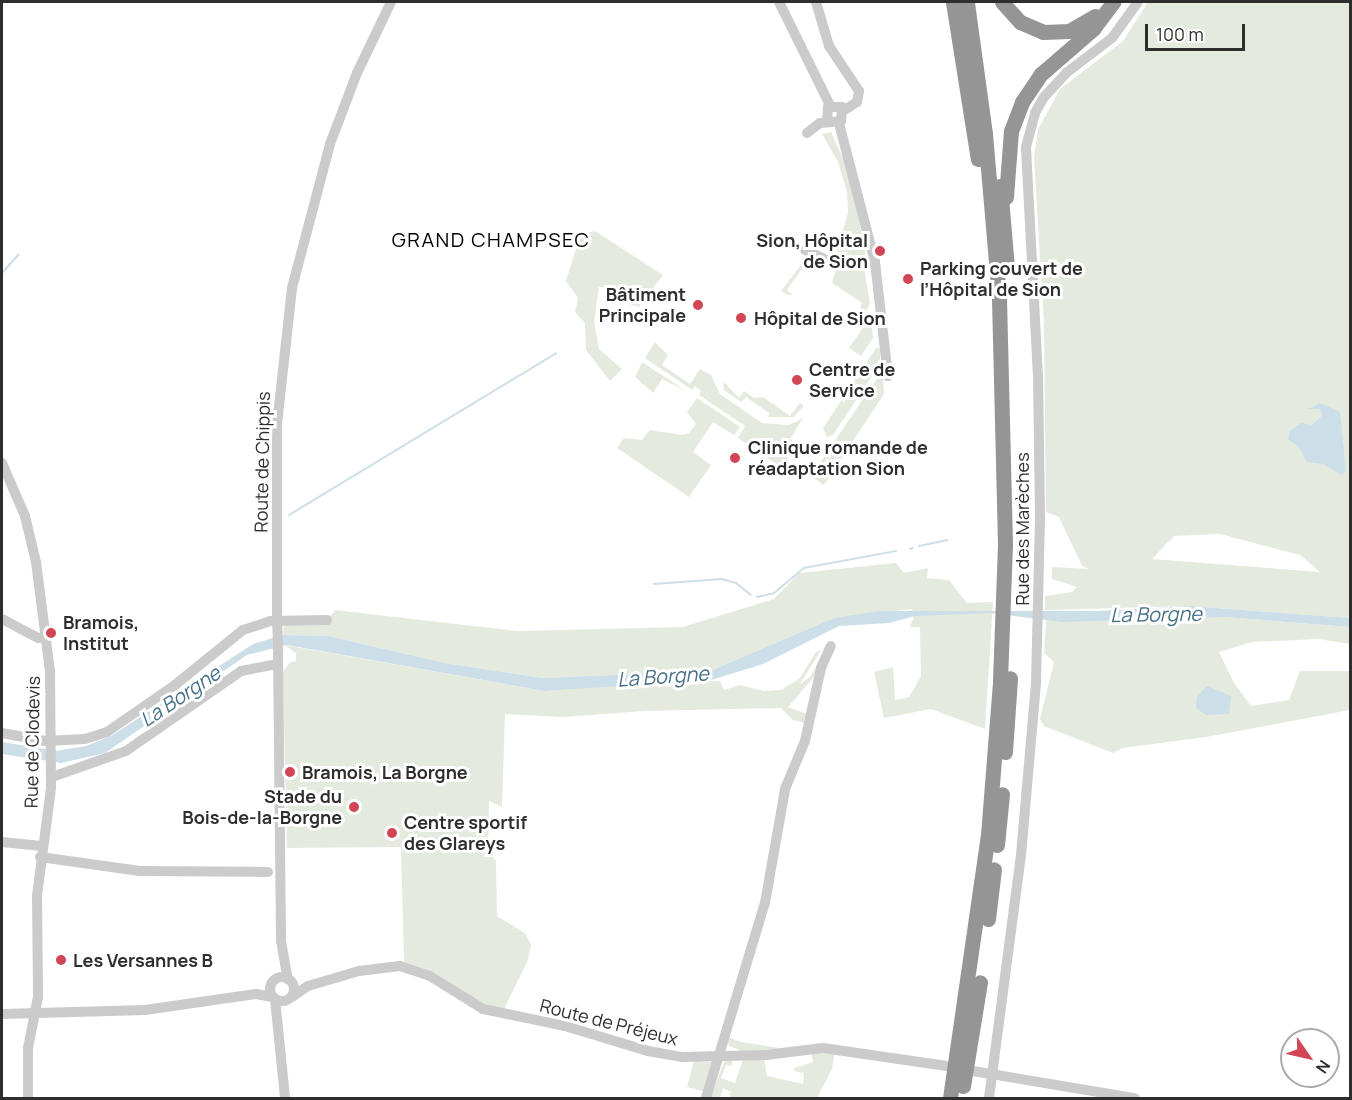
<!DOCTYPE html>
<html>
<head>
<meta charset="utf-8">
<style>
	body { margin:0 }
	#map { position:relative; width:1352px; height:1100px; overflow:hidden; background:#fff; font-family:Manrope,sans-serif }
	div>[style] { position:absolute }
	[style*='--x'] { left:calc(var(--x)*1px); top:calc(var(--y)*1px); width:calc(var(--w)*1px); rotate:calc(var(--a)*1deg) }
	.green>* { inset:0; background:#e5eade }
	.water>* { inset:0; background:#ccdee8 }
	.stream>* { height:2px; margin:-1px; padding:0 1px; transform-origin:1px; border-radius:1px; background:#ccdee8 }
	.minor>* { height:10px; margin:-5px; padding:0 5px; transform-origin:5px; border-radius:5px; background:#cbcbcb }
	.minor>.ring { margin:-5px; padding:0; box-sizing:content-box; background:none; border:10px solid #cbcbcb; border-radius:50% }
	.highway>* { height:15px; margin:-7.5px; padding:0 7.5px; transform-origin:7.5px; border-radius:7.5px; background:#959595 }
	.minor-bridge>* { height:10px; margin:-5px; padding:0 5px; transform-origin:5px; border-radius:5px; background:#cbcbcb }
	.dots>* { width:16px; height:16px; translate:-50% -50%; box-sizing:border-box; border:3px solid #fff; border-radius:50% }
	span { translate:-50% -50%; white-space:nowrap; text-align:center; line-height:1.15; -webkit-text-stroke:6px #fff; paint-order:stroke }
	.poi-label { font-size:18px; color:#2e2e2e; font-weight:700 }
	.right { translate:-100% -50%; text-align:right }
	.left { translate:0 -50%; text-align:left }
	.street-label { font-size:18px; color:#2e2e2e }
	.neighbourhood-label { font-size:20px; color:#000; letter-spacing:1.5px }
	.water-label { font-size:20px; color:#467087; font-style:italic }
	.frame { position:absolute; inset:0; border:3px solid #2e2e2e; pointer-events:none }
	.north { position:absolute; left:1280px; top:1028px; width:60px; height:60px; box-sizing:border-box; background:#fff; border:2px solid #ababab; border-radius:50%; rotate:124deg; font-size:16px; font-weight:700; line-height:24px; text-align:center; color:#2e2e2e }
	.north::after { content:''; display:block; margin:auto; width:21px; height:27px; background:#d14554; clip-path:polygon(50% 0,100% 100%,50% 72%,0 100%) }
	.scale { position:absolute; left:1145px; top:24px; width:100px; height:27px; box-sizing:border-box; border:3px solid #2e2e2e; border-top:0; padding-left:8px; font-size:18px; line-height:21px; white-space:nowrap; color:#2e2e2e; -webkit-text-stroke:4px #fff; paint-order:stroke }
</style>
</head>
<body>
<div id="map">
	<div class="green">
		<div style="clip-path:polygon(evenodd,1148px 2px,1350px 2px,1350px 618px,1190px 606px,1045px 610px,1045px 596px,1072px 592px,1077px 587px,1052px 579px,1052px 567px,1090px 569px,1082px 566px,1059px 517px,1046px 512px,1044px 323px,1034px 158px,1038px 129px,1060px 89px,1123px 41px,1148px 2px,1220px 534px,1300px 555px,1320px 572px,1152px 559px,1174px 536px,1220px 534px)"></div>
		<div style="clip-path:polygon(831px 132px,851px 176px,866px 258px,840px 260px,837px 251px,848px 213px,847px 192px,838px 162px,822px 134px)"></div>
		<div style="clip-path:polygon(595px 231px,663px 275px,639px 307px,620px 301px,612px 287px,599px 287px,594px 322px,599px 349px,622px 369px,610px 381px,586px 350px,585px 323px,575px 312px,578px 298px,566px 281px,577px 246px,584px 233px)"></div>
		<div style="clip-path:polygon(808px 256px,813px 263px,808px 260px,787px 290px,793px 295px,788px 295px,781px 291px)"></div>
		<div style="clip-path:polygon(864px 268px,870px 304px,865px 312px,860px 308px,862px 303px,832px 283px,836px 270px)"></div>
		<div style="clip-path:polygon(871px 316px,873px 338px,861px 356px,849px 348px)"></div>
		<div style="clip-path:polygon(655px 342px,668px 355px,662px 365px,690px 384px,700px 369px,711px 375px,720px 394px,762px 423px,789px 425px,803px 418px,790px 439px,797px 444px,781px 467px,738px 438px,745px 426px,699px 395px,701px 391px,695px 386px,692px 390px,645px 358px)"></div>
		<div style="clip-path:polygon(876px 348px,880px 348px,880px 364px,833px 435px,827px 437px,823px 428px)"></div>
		<div style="clip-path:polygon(642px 362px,686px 391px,662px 379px,653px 393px,635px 377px)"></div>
		<div style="clip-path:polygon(878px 377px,883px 379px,884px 394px,824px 485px,811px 476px)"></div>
		<div style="clip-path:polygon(723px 381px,739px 398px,744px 391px,754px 398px,763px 397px,790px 416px,800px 403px,804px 406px,794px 417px,768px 417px,769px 413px,746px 397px,741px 402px,724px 390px)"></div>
		<div style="clip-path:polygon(697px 398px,740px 427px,734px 435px,713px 422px,693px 452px,711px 465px,689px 497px,617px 448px,624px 438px,642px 440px,650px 430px,682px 435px,689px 433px,696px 424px,687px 412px)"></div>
		<div style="clip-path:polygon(896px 563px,904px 573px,928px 568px,927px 578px,949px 580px,967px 603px,993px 602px,985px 729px,931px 709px,884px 718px,874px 672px,893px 667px,895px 700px,909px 697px,921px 676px,920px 627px,910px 627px,914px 616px,912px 609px,834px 618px,710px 671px,658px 673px,543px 678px,445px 663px,328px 636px,283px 635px,284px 622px,325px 623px,335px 610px,517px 631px,683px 627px,774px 599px,799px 573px)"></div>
		<div style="clip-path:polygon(1154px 617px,1224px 617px,1350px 627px,1350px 644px,1318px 639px,1252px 642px,1219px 652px,1234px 683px,1251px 706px,1289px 700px,1300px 671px,1350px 671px,1350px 710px,1206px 737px,1123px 748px,1113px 753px,1044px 726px,1040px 719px,1054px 662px,1044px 653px,1046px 620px)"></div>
		<div style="clip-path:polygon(284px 645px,545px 691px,688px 680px,720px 681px,724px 690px,740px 685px,764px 691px,781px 690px,800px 678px,816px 652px,830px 645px,821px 650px,800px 684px,810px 677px,821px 657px,814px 677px,788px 707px,810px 715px,808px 724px,793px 720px,781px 708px,644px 711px,564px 717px,505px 714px,502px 807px,489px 801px,488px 849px,496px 861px,497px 916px,526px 934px,531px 945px,528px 960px,503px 1011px,492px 1010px,432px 971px,404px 962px,401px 847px,287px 848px,283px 672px,289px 663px,296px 661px,296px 653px)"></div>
		<div style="clip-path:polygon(726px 1036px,741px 1042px,786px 1049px,742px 1051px,729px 1046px)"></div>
		<div style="clip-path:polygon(811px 1052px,835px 1052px,832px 1069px,817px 1098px,729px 1098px,731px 1092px,723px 1088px,720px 1098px,710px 1098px,725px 1060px,733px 1060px,731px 1066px,726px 1065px,721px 1078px,735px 1083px,743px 1059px,764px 1059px,767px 1076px,803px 1084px,804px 1073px,794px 1071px,794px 1068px,813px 1062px)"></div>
		<div style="clip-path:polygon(694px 1061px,714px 1062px,706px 1092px,687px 1087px)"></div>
	</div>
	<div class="water">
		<div style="clip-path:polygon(1320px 403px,1340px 412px,1346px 471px,1341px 475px,1323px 464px,1307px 462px,1299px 447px,1288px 439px,1290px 431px,1301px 423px,1312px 425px,1322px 416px,1320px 409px,1308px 409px)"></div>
		<div style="clip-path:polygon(1190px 606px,1350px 618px,1350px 627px,1224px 617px,1062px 622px,991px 613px,915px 616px,889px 623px,839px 626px,763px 664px,711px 680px,545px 691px,287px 645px,247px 655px,105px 753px,61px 763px,2px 754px,2px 742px,56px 751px,86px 746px,111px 736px,253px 644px,283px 635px,328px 636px,445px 663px,543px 678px,710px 671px,834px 618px,881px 611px,1098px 611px)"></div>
		<div style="clip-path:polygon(1207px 686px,1231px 696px,1229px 714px,1206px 715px,1196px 708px,1197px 697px)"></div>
	</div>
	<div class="stream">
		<div style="--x:2;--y:273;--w:25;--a:-48"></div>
		<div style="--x:289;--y:515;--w:312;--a:-31.2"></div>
		<div style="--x:919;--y:546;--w:29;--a:-12"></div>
		<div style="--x:910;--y:549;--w:3;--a:-18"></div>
		<div style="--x:654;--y:584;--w:68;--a:-4.2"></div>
		<div style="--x:722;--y:579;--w:15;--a:16"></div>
		<div style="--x:736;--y:583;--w:19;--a:39"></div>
		<div style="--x:757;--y:597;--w:17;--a:-13"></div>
		<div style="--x:774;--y:593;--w:39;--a:-40"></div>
		<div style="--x:804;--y:568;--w:94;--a:-10.5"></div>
	</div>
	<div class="minor">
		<div style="--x:779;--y:2;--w:115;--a:63.7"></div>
		<div style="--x:816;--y:2;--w:46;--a:73.5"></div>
		<div style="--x:829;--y:46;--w:54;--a:56.3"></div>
		<div style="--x:859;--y:91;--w:11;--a:100"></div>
		<div style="--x:857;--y:102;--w:15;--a:148"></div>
		<div style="--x:839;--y:123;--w:144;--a:75.5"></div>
		<div style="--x:875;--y:262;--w:115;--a:83.5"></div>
		<div style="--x:807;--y:133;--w:16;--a:-38"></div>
		<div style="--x:820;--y:123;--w:21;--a:-5"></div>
		<div style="--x:841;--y:121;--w:14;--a:-86"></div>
		<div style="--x:842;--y:107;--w:14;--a:180"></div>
		<div style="--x:828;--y:107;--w:14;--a:94"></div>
		<div style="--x:805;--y:250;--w:33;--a:25"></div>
		<div style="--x:835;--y:264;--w:40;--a:-2.9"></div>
		<div style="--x:2;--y:463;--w:58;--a:66.5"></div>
		<div style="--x:25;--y:516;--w:47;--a:76.6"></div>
		<div style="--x:36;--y:562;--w:111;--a:82.7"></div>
		<div style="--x:50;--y:672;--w:116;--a:89.5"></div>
		<div style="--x:51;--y:788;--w:109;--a:97.4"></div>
		<div style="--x:37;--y:896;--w:101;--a:89.4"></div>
		<div style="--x:38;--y:997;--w:52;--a:101.1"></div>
		<div style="--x:28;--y:1048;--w:50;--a:90"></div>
		<div style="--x:277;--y:617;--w:193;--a:-90"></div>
		<div style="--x:277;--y:424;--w:137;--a:-83.7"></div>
		<div style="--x:292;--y:288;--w:149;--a:-75.2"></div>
		<div style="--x:330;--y:144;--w:76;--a:-69.2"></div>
		<div style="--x:357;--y:73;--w:79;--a:-64.4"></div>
		<div style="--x:2;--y:619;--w:41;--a:27.8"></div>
		<div style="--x:38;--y:638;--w:9;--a:-6"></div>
		<div style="--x:278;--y:652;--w:289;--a:89.4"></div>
		<div style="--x:281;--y:941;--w:39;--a:80"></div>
		<div style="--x:2;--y:733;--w:44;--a:10.5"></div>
		<div style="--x:45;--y:741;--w:40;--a:-2.9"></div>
		<div style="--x:85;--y:739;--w:23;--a:-18"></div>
		<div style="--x:107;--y:732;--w:83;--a:-34.7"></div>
		<div style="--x:175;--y:685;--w:87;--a:-39"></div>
		<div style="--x:243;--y:630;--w:28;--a:-18"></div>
		<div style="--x:270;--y:621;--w:57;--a:-1"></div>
		<div style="--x:52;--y:777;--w:78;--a:-19.4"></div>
		<div style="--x:126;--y:751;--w:140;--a:-34.8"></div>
		<div style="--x:241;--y:671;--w:38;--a:-11"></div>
		<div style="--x:2;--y:842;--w:40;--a:5.7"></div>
		<div style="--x:40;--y:857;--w:101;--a:8"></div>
		<div style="--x:140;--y:871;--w:128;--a:0.4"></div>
		<div class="ring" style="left:270px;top:977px;width:14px;height:14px"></div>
		<div style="--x:292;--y:997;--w:19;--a:-35"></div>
		<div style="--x:308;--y:986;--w:53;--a:-16.4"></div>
		<div style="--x:359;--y:971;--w:41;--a:-7"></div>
		<div style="--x:400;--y:966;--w:32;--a:18"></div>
		<div style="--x:430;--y:976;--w:62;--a:31.9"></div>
		<div style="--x:483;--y:1009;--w:84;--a:11.7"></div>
		<div style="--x:565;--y:1026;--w:87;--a:16.8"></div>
		<div style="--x:648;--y:1051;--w:35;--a:10"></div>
		<div style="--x:682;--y:1057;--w:84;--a:-1.4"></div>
		<div style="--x:766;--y:1055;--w:57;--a:-7"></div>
		<div style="--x:823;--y:1048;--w:125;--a:8.3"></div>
		<div style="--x:275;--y:999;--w:100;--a:84.2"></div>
		<div style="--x:2;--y:1014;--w:143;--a:-1.6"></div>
		<div style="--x:145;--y:1010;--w:112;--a:-8.2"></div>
		<div style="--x:256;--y:994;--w:17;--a:10"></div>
		<div style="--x:973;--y:1071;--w:164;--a:9.5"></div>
		<div style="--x:706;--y:1098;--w:204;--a:-73.2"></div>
		<div style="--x:765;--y:903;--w:116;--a:-80"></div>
		<div style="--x:785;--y:789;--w:52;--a:-67.4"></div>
		<div style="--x:805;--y:741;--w:75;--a:-77.6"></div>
		<div style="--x:821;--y:668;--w:24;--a:-66"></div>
		<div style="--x:989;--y:1098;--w:245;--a:-82.5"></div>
		<div style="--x:1021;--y:855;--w:174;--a:-85"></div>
		<div style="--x:1036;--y:682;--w:164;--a:-88.6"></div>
		<div style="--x:1040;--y:518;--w:141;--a:-90.8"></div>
		<div style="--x:1038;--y:377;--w:230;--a:-93"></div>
		<div style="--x:1026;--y:147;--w:35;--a:-75"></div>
		<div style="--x:1035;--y:113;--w:18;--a:-61"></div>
		<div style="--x:1044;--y:97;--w:33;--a:-47"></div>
		<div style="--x:1066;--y:73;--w:58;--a:-37.3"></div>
		<div style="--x:1112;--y:38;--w:44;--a:-54.2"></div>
	</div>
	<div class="highway">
		<div style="--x:953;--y:2;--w:159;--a:81"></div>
		<div style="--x:1002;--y:2;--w:27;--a:48"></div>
		<div style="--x:1020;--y:22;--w:25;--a:23"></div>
		<div style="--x:1043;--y:32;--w:26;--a:-2"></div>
		<div style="--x:1069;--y:31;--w:30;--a:-30"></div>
		<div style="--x:1000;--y:186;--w:81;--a:85.1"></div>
		<div style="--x:1006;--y:197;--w:66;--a:-85.7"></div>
		<div style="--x:1011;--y:131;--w:31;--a:-69"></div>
		<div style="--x:1022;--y:102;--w:34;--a:-56"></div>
		<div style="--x:1041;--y:74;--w:69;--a:-40.9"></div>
		<div style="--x:1093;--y:29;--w:34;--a:-53"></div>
		<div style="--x:1005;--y:752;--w:74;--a:-86.1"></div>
		<div style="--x:997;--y:845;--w:51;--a:-84.4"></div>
		<div style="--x:988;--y:919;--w:50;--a:-83.2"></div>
		<div style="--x:963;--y:1086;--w:105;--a:-80.7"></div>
		<div style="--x:950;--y:1098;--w:266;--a:-81.8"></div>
		<div style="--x:988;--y:835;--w:154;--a:-85.5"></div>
		<div style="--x:1000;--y:681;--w:137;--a:-87.9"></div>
		<div style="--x:1005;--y:544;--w:247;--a:-91.4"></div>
		<div style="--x:999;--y:297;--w:164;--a:-94.9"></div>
		<div style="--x:985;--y:134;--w:133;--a:-97.8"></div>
	</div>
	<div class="minor-bridge">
		<div style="--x:277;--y:617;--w:35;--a:88"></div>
	</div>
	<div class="dots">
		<div style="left:880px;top:251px;background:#d14554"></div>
		<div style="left:908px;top:279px;background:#d14554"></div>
		<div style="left:698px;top:305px;background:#d14554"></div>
		<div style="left:741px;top:318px;background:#d14554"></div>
		<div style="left:797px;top:380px;background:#d14554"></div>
		<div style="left:735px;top:458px;background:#d14554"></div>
		<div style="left:51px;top:633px;background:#d14554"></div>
		<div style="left:290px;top:772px;background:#d14554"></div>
		<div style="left:354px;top:807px;background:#d14554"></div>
		<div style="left:392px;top:833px;background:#d14554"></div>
		<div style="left:61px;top:960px;background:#d14554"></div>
	</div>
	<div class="poi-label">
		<span class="right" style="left:868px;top:251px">Sion, Hôpital<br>de Sion</span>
		<span class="left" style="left:920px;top:279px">Parking couvert de<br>l’Hôpital de Sion</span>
		<span class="right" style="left:686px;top:305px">Bâtiment<br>Principale</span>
		<span class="left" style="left:754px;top:318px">Hôpital de Sion</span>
		<span class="left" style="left:809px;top:380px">Centre de<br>Service</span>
		<span class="left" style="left:748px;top:458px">Clinique romande de<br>réadaptation Sion</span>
		<span class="left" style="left:63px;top:633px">Bramois,<br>Institut</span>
		<span class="left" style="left:302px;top:772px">Bramois, La Borgne</span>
		<span class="right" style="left:342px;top:807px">Stade du<br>Bois-de-la-Borgne</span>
		<span class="left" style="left:404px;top:833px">Centre sportif<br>des Glareys</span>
		<span class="left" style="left:73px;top:960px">Les Versannes B</span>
	</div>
	<div class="street-label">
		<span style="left:262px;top:462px;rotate:-89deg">Route de Chippis</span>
		<span style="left:1022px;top:529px;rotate:-90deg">Rue des Marèches</span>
		<span style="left:32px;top:742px;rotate:-89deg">Rue de Clodevis</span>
		<span style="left:609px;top:1022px;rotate:14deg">Route de Préjeux</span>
	</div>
	<div class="neighbourhood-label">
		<span style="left:491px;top:239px">GRAND CHAMPSEC</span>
	</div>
	<div class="water-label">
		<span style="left:1156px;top:614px;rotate:-1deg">La Borgne</span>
		<span style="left:663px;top:676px;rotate:-4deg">La Borgne</span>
		<span style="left:180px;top:696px;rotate:-34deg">La Borgne</span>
	</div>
	<div class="frame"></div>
	<div class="north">N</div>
	<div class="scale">100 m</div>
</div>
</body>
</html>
